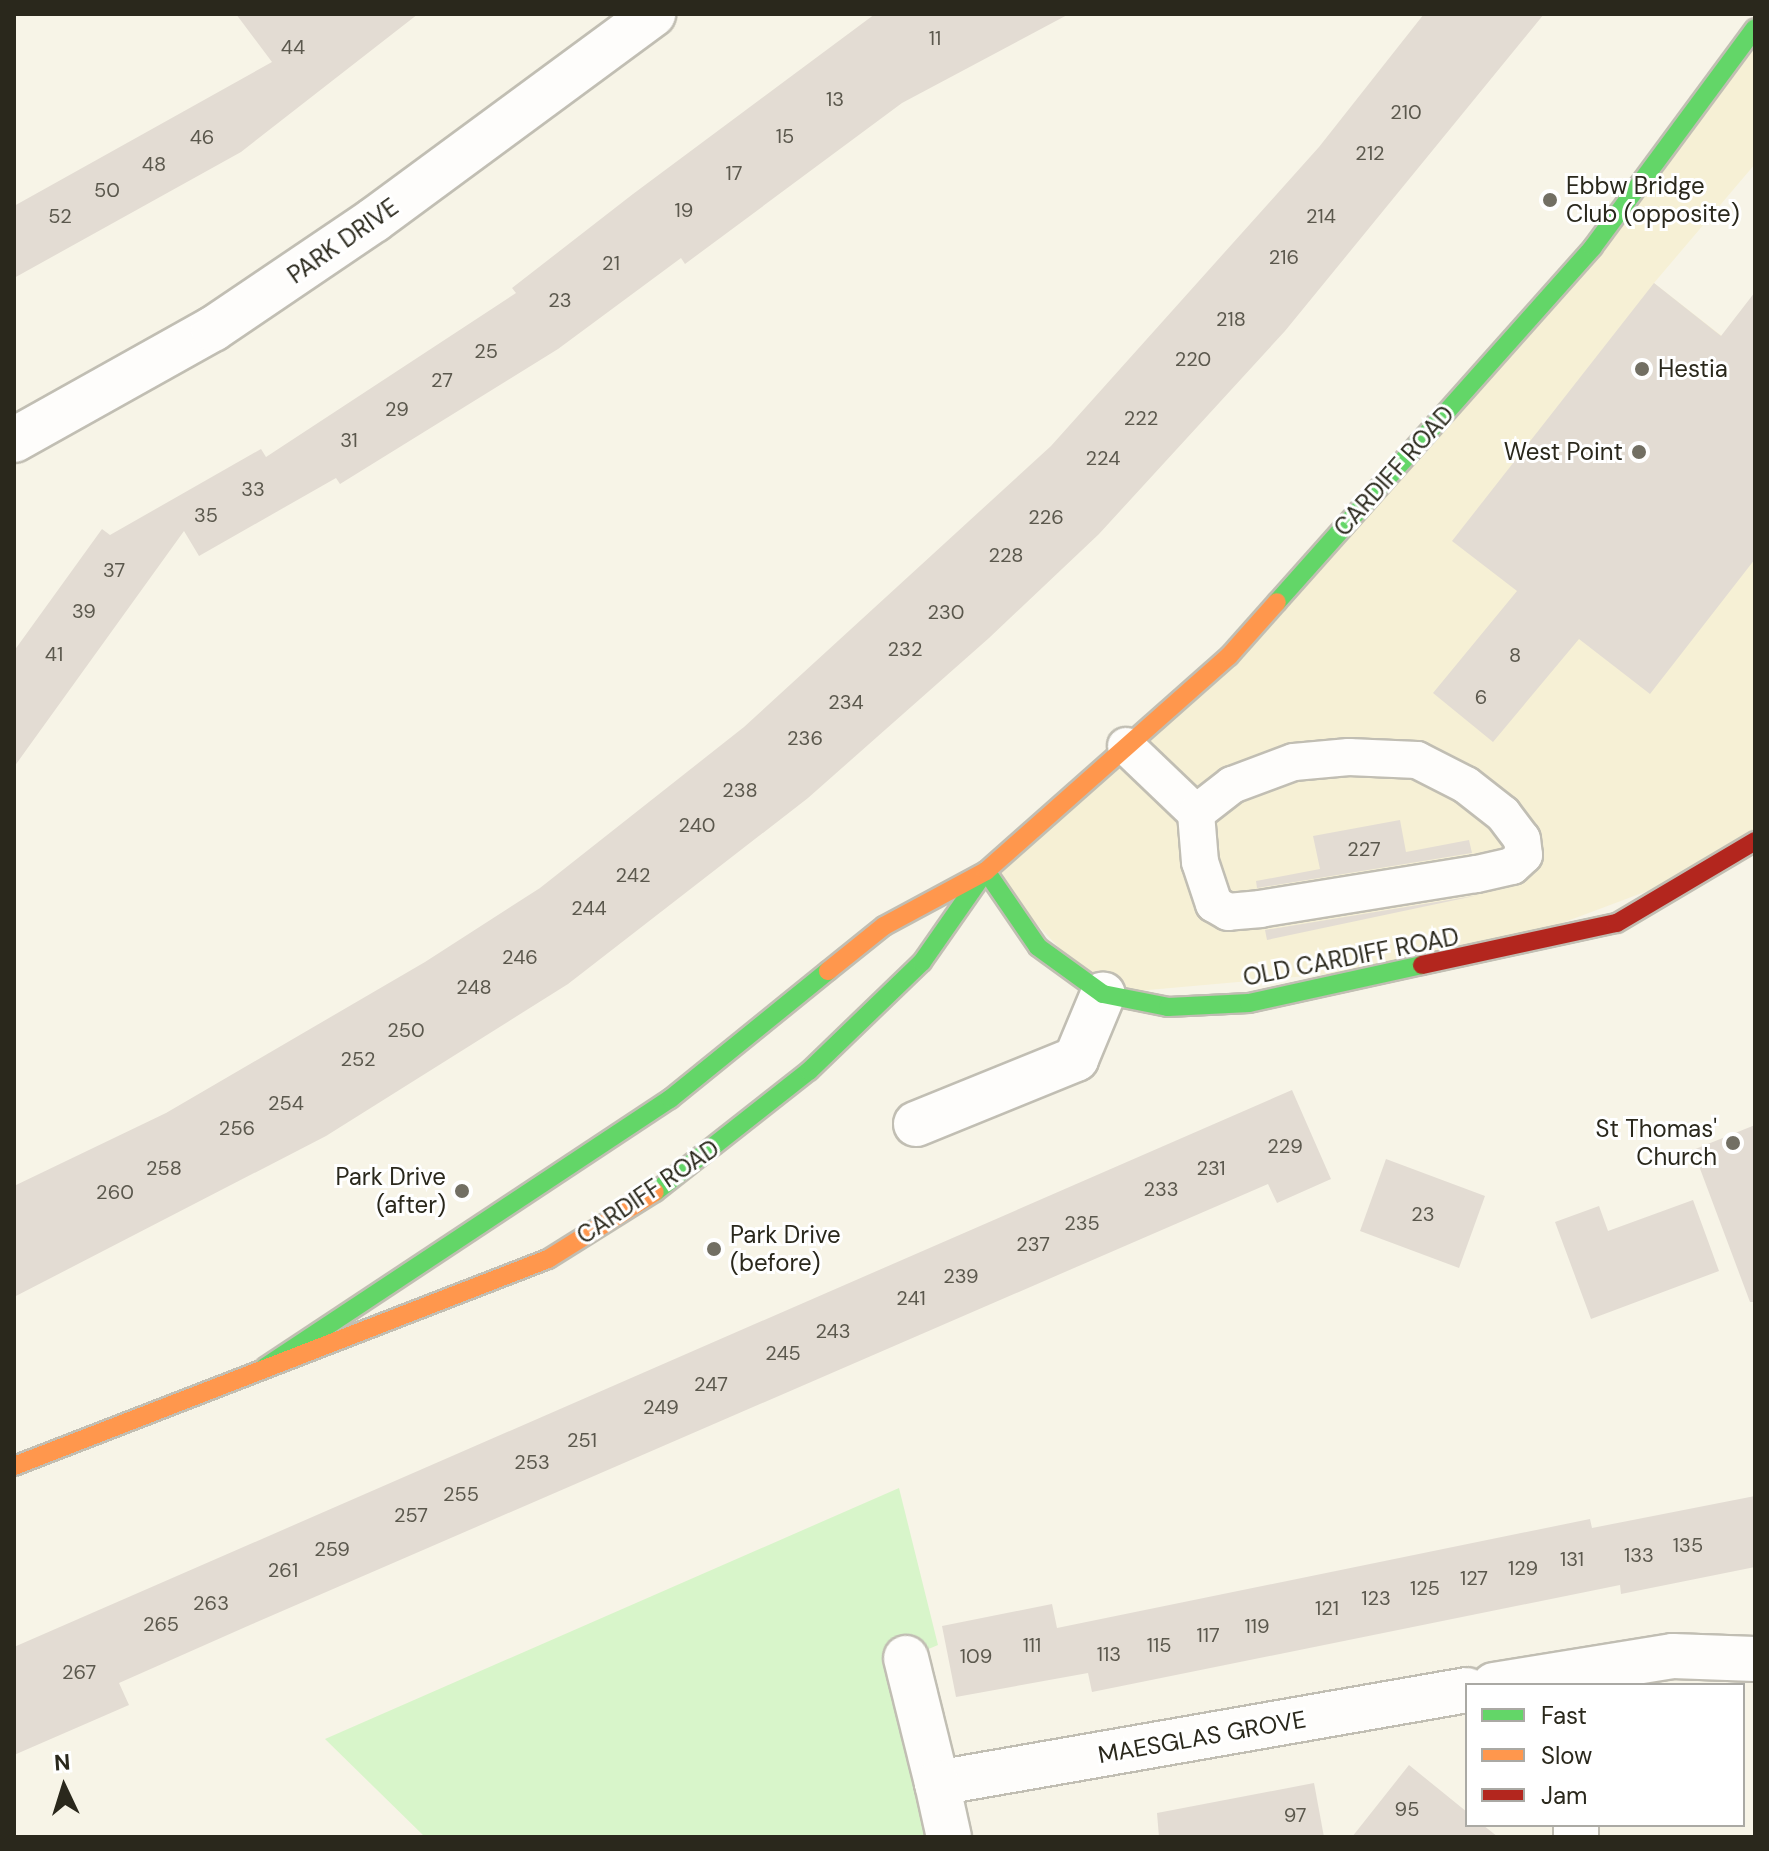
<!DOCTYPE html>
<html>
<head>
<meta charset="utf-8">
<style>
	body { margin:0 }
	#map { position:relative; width:1769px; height:1851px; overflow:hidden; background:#f7f4e7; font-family:"DM Sans",sans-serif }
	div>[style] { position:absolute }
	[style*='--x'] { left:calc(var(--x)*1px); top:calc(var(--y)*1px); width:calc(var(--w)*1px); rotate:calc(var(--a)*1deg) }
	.built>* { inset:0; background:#f6f0d5 }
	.green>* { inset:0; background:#d8f5ca }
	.building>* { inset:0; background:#e3dcd3 }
	.roads { filter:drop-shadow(2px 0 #c1beb3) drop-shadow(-2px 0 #c1beb3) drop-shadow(0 2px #c1beb3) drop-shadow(0 -2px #c1beb3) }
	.lane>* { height:36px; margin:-18px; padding:0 18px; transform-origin:18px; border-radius:18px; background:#fefdfb }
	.street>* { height:44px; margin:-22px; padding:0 22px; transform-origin:22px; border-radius:22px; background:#fefdfb }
	.fast>* { height:18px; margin:-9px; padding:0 9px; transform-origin:9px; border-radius:9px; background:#63d668 }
	.slow>* { height:18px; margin:-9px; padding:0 9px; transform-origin:9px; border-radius:9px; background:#ff974d }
	.jam>* { height:18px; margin:-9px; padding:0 9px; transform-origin:9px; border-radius:9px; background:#b3261e }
	.dots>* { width:22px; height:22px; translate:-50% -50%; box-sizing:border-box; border:4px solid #fff; border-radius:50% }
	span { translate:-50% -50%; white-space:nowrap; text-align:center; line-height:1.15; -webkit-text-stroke:6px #fff; paint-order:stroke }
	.number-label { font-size:20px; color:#5b584d }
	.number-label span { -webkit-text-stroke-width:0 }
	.poi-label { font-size:24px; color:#2a281c }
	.left { translate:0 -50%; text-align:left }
	.right { translate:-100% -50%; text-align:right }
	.street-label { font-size:24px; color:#2a281c }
	.frame { position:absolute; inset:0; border:16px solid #2a281c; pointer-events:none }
	.legend { position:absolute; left:1465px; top:1683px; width:280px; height:144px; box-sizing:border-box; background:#fff; border:2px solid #aaa9a4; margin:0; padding:10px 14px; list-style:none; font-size:24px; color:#2a281c }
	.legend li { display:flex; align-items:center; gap:16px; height:40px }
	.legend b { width:40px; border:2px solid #aaa9a4 }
	.north { position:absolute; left:24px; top:1747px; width:80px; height:80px; -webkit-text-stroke:6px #fff; paint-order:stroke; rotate:356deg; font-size:22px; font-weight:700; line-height:32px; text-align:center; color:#2a281c }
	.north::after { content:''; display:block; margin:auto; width:28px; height:36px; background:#2a281c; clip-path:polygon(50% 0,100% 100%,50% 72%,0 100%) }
</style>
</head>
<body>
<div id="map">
	<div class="built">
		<div style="clip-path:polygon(1755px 14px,1755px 164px,1654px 283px,1755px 362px,1755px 841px,1738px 857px,1455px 963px,1103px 994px,986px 871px,1229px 656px,1593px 247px)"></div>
	</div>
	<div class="green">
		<div style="clip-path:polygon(899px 1488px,938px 1645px,907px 1658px,949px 1837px,425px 1837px,325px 1739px)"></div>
	</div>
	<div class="building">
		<div style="clip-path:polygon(236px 14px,418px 14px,241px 152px,14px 278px,14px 206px,272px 62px)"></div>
		<div style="clip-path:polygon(875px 14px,1069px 14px,902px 103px,685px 264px,681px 258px,558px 349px,340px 484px,336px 478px,199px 556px,184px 531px,14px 767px,14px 651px,102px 529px,110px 535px,261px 449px,266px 457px,516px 293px,512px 288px,633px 194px)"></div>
		<div style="clip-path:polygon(1424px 14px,1544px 14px,1285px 331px,1099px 534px,989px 638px,808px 798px,568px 984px,326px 1136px,14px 1297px,14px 1186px,166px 1113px,425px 962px,540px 888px,744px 727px,1051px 446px,1319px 147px)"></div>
		<div style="clip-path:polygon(1654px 283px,1721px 336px,1755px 292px,1755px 559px,1650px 694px,1579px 639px,1493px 742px,1433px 693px,1517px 591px,1452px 541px)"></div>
		<div style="clip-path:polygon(1400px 820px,1406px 852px,1469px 840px,1472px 853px,1257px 888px,1256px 881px,1320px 869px,1313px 836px)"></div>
		<div style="clip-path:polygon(1479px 895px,1267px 940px,1265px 930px)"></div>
		<div style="clip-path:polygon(1292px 1090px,1331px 1179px,1277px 1203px,1268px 1184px,250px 1625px,119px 1683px,129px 1705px,14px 1755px,14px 1647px)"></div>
		<div style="clip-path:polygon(1755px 1125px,1755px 1302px,1750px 1302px,1693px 1150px)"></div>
		<div style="clip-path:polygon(1386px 1159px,1485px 1196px,1459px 1268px,1360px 1231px)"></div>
		<div style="clip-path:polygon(1693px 1200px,1719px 1271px,1591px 1319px,1555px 1222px,1599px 1206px,1608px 1231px)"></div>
		<div style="clip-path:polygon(1755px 1496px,1755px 1567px,1621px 1594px,1620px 1585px,1092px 1692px,1088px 1673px,956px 1697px,942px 1626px,1052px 1604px,1057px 1628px,1590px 1519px,1592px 1528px)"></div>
		<div style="clip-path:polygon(1409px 1765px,1467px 1812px,1467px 1825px,1483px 1825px,1498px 1837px,1352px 1837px)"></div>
		<div style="clip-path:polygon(1314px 1783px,1324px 1837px,1159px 1837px,1157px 1813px)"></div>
	</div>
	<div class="roads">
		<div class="lane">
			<div style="--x:1126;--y:746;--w:97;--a:43.7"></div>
			<div style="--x:1349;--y:757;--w:68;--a:2.5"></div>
			<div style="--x:1417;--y:760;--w:55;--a:27"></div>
			<div style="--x:1466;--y:785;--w:47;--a:38.1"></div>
			<div style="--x:1503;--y:814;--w:31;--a:53"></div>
			<div style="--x:1522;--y:839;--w:16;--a:83"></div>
			<div style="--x:1524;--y:855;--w:16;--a:137"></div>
			<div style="--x:1512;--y:866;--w:37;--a:167"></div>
			<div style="--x:1476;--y:874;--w:218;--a:170.8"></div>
			<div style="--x:1261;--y:909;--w:33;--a:175"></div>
			<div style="--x:1228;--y:912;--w:16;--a:-150"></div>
			<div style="--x:1214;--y:904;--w:44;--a:-108.4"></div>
			<div style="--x:1200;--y:862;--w:49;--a:-94.7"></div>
			<div style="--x:1196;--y:813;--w:46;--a:-37.9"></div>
			<div style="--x:1232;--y:785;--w:66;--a:-20.4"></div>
			<div style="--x:1294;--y:762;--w:55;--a:-5.2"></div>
		</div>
		<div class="street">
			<div style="--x:14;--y:440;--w:228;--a:-29.2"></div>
			<div style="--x:213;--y:329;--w:194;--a:-34.1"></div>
			<div style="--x:374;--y:220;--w:347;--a:-36.4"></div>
			<div style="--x:916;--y:1124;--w:173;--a:-22.1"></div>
			<div style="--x:1076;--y:1059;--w:70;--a:-67.4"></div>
			<div style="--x:906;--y:1658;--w:129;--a:76.1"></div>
			<div style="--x:937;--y:1783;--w:538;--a:-9.95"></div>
			<div style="--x:1494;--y:1685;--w:181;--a:-9.2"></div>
			<div style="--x:1673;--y:1656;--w:82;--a:2.1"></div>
			<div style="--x:937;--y:1783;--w:55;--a:77.5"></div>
			<div style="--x:1576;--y:1837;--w:12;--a:-90"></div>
		</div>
		<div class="fast">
			<div style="--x:1277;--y:602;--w:475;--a:-48.3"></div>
			<div style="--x:1593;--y:247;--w:272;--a:-53.5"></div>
			<div style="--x:986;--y:871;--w:92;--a:55.6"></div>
			<div style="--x:1038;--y:947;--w:80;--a:35.9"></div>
			<div style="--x:1103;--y:994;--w:66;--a:11.3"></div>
			<div style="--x:1168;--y:1007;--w:81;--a:-2.8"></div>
			<div style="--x:1249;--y:1003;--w:177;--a:-12.4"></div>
			<div style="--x:655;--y:1192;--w:196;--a:-38.2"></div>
			<div style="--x:809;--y:1071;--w:157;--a:-44"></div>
			<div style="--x:922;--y:962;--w:101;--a:-55.1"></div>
			<div style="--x:265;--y:1367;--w:486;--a:-33.5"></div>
			<div style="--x:670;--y:1099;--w:203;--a:-39"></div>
		</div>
		<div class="slow">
			<div style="--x:828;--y:971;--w:72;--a:-38.8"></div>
			<div style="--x:884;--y:926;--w:116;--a:-28.3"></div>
			<div style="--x:986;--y:871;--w:324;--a:-41.5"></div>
			<div style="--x:1229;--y:656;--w:72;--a:-48.4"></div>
			<div style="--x:14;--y:1466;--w:573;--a:-21.19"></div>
			<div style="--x:548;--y:1259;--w:126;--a:-32.1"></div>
		</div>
		<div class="jam">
			<div style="--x:1422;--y:965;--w:199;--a:-12.2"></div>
			<div style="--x:1617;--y:923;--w:161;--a:-30.7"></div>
		</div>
	</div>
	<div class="dots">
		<div style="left:1550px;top:200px;background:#726f63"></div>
		<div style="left:1642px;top:369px;background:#726f63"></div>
		<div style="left:1639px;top:452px;background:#726f63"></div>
		<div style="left:1733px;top:1143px;background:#726f63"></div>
		<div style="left:462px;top:1191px;background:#726f63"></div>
		<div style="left:714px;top:1249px;background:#726f63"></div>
	</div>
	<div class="number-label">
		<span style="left:935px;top:38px">11</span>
		<span style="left:293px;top:47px">44</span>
		<span style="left:835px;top:99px">13</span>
		<span style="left:1406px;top:112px">210</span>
		<span style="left:785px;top:136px">15</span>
		<span style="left:202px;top:137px">46</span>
		<span style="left:1370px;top:153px">212</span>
		<span style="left:154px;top:164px">48</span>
		<span style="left:734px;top:173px">17</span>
		<span style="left:107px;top:190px">50</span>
		<span style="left:684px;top:210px">19</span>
		<span style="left:60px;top:216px">52</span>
		<span style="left:1321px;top:216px">214</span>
		<span style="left:1284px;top:257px">216</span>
		<span style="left:611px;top:263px">21</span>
		<span style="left:560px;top:300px">23</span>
		<span style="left:1231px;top:319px">218</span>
		<span style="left:486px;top:351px">25</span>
		<span style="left:1193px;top:359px">220</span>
		<span style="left:442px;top:380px">27</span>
		<span style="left:397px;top:409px">29</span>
		<span style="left:1141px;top:418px">222</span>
		<span style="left:349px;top:440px">31</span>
		<span style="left:1103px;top:458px">224</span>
		<span style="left:253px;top:489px">33</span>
		<span style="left:206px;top:515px">35</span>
		<span style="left:1046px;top:517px">226</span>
		<span style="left:1006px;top:555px">228</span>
		<span style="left:114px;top:570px">37</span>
		<span style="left:84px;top:611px">39</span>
		<span style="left:946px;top:612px">230</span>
		<span style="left:905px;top:649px">232</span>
		<span style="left:54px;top:654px">41</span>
		<span style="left:1515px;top:655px">8</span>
		<span style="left:1481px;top:697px">6</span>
		<span style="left:846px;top:702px">234</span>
		<span style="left:805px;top:738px">236</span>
		<span style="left:740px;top:790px">238</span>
		<span style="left:697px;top:825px">240</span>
		<span style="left:1364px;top:849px">227</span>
		<span style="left:633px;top:875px">242</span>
		<span style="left:589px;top:908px">244</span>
		<span style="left:520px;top:957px">246</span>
		<span style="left:474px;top:987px">248</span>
		<span style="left:406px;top:1030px">250</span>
		<span style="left:358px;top:1059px">252</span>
		<span style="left:286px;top:1103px">254</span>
		<span style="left:237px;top:1128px">256</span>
		<span style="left:1285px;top:1146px">229</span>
		<span style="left:164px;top:1168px">258</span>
		<span style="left:1211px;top:1168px">231</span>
		<span style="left:1161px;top:1189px">233</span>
		<span style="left:115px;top:1192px">260</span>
		<span style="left:1423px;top:1214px">23</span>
		<span style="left:1082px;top:1223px">235</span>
		<span style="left:1033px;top:1244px">237</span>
		<span style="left:961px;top:1276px">239</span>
		<span style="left:911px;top:1298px">241</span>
		<span style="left:833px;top:1331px">243</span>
		<span style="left:783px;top:1353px">245</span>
		<span style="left:711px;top:1384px">247</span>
		<span style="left:661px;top:1407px">249</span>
		<span style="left:582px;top:1440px">251</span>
		<span style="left:532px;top:1462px">253</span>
		<span style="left:461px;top:1494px">255</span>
		<span style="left:411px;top:1515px">257</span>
		<span style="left:1688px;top:1545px">135</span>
		<span style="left:332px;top:1549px">259</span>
		<span style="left:1639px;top:1555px">133</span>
		<span style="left:1572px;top:1559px">131</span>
		<span style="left:1523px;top:1568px">129</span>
		<span style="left:283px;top:1570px">261</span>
		<span style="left:1474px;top:1578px">127</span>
		<span style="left:1425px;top:1588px">125</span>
		<span style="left:1376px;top:1598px">123</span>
		<span style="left:211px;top:1603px">263</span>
		<span style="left:1327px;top:1608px">121</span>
		<span style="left:161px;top:1624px">265</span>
		<span style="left:1257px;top:1626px">119</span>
		<span style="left:1208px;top:1635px">117</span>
		<span style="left:1032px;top:1645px">111</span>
		<span style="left:1159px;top:1645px">115</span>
		<span style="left:1109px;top:1654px">113</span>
		<span style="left:976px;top:1656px">109</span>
		<span style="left:79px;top:1672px">267</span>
		<span style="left:1407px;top:1809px">95</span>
		<span style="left:1295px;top:1815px">97</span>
	</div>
	<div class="poi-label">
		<span class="left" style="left:1566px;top:200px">Ebbw Bridge<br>Club (opposite)</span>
		<span class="left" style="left:1658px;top:369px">Hestia</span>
		<span class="right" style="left:1623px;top:452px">West Point</span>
		<span class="right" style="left:1717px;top:1143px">St Thomas'<br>Church</span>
		<span class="right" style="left:446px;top:1191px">Park Drive<br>(after)</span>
		<span class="left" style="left:730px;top:1249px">Park Drive<br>(before)</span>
	</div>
	<div class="street-label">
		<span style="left:343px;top:241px;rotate:-35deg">PARK DRIVE</span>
		<span style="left:1394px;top:471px;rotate:-48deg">CARDIFF ROAD</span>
		<span style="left:1351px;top:957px;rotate:-11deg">OLD CARDIFF ROAD</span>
		<span style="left:648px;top:1192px;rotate:-34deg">CARDIFF ROAD</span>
		<span style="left:1202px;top:1737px;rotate:-10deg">MAESGLAS GROVE</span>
	</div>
	<div class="frame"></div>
	<ul class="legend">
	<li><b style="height:10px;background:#63d668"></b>Fast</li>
	<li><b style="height:10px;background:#ff974d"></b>Slow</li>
	<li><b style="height:10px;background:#b3261e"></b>Jam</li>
	</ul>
	<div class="north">N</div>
</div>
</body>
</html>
